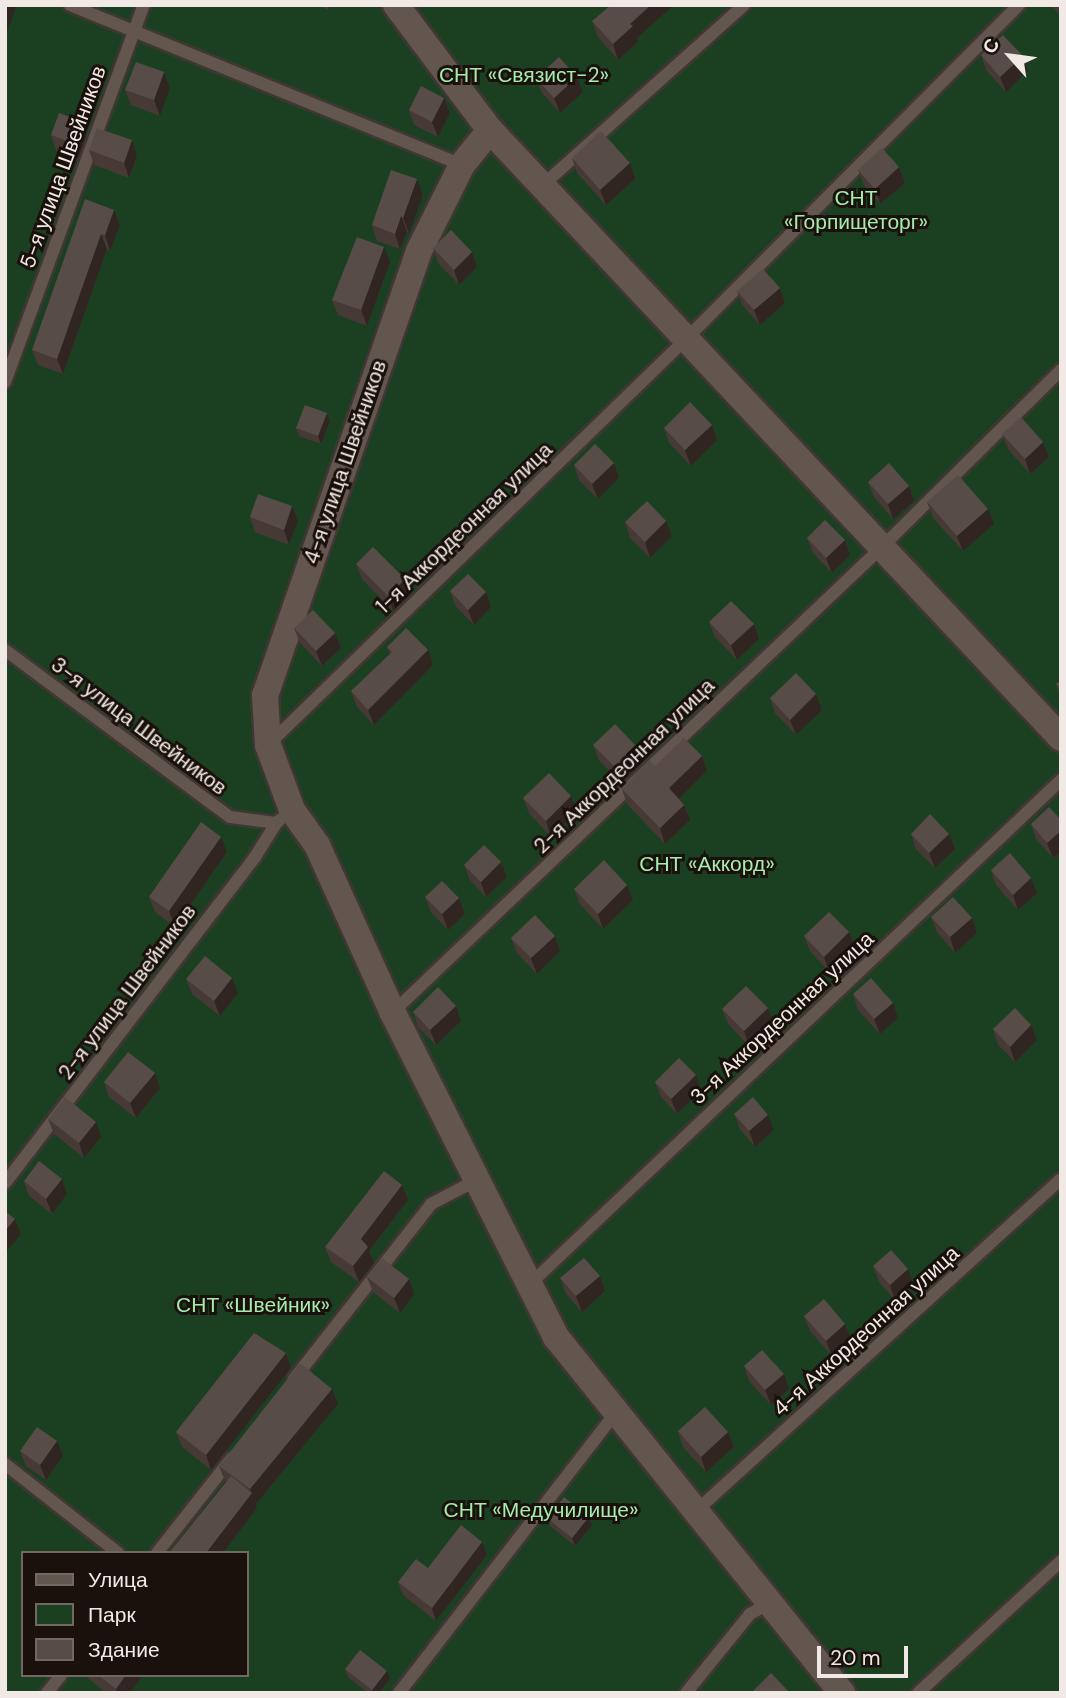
<!DOCTYPE html>
<html>
<head>
<meta charset="utf-8">
<style>
	body { margin:0 }
	#map { position:relative; width:1066px; height:1698px; overflow:hidden; background:#251a14; font-family:"DM Sans",sans-serif }
	div>[style] { position:absolute }
	[style*='--x'] { left:calc(var(--x)*1px); top:calc(var(--y)*1px); width:calc(var(--w)*1px); rotate:calc(var(--a)*1deg) }
	.green>* { inset:0; background:#1b4021 }
	.roads { filter:drop-shadow(2px 0 #403734) drop-shadow(-2px 0 #403734) drop-shadow(0 2px #403734) drop-shadow(0 -2px #403734) }
	.lane>* { height:12px; margin:-6px; padding:0 6px; transform-origin:6px; border-radius:6px; background:#63564f }
	.street>* { height:26px; margin:-13px; padding:0 13px; transform-origin:13px; border-radius:13px; background:#63564f }
	.wall>* { inset:0; background:#463936 }
	.shaded-wall>* { inset:0; background:#312521 }
	.building>* { inset:0; background:#584c49 }
	span { translate:-50% -50%; white-space:nowrap; text-align:center; line-height:1.15; -webkit-text-stroke:6px #1b110c; paint-order:stroke }
	.park-label { font-size:21px; color:#a4ebac }
	.street-label { font-size:21px; color:#f1e9e5 }
	.frame { position:absolute; inset:0; border:7px solid #f1e9e5; pointer-events:none }
	.legend { position:absolute; left:21px; top:1551px; width:228px; height:126px; box-sizing:border-box; background:#1b110c; border:2px solid #716763; margin:0; padding:9px 12px; list-style:none; font-size:21px; color:#f1e9e5 }
	.legend li { display:flex; align-items:center; gap:14px; height:35px }
	.legend b { width:35px; border:2px solid #716763 }
	.north { position:absolute; left:975px; top:21px; width:70px; height:70px; -webkit-text-stroke:5px #1b110c; paint-order:stroke; rotate:298deg; font-size:19px; font-weight:700; line-height:28px; text-align:center; color:#f1e9e5 }
	.north::after { content:''; display:block; margin:auto; width:24px; height:32px; background:#f1e9e5; clip-path:polygon(50% 0,100% 100%,50% 72%,0 100%) }
	.scale { position:absolute; left:817px; top:1646px; width:91px; height:32px; box-sizing:border-box; border:4px solid #f1e9e5; border-top:0; padding-left:9px; font-size:21px; line-height:24px; white-space:nowrap; color:#f1e9e5; -webkit-text-stroke:5px #1b110c; paint-order:stroke }
</style>
</head>
<body>
<div id="map">
	<div class="green">
		<div style="clip-path:polygon(evenodd,5px 5px,1061px 5px,1061px 1693px,5px 1693px,5px 5px,23px 1553px,247px 1553px,247px 1675px,23px 1675px,23px 1553px)"></div>
	</div>
	<div class="roads">
		<div class="lane">
			<div style="--x:70;--y:5;--w:423;--a:22.2"></div>
			<div style="--x:544;--y:184;--w:268;--a:-41.8"></div>
			<div style="--x:5;--y:382;--w:402;--a:-69.8"></div>
			<div style="--x:5;--y:650;--w:280;--a:36.6"></div>
			<div style="--x:230;--y:817;--w:46;--a:7.4"></div>
			<div style="--x:276;--y:823;--w:6;--a:-39"></div>
			<div style="--x:270;--y:743;--w:581;--a:-44.16"></div>
			<div style="--x:687;--y:338;--w:470;--a:-45.1"></div>
			<div style="--x:393;--y:1012;--w:675;--a:-43.56"></div>
			<div style="--x:882;--y:547;--w:252;--a:-44.7"></div>
			<div style="--x:5;--y:1183;--w:411;--a:-52.5"></div>
			<div style="--x:255;--y:857;--w:40;--a:-58"></div>
			<div style="--x:530;--y:1284;--w:732;--a:-43.51"></div>
			<div style="--x:294;--y:1379;--w:222;--a:-51.9"></div>
			<div style="--x:431;--y:1204;--w:52;--a:-27.6"></div>
			<div style="--x:5;--y:1464;--w:144;--a:38.2"></div>
			<div style="--x:696;--y:1511;--w:493;--a:-42.3"></div>
			<div style="--x:157;--y:1553;--w:120;--a:-51.8"></div>
			<div style="--x:47;--y:1693;--w:23;--a:-52"></div>
			<div style="--x:399;--y:1693;--w:355;--a:-52.3"></div>
			<div style="--x:686;--y:1693;--w:102;--a:-51"></div>
			<div style="--x:750;--y:1614;--w:23;--a:-29"></div>
			<div style="--x:918;--y:1693;--w:195;--a:-42.7"></div>
		</div>
		<div class="street">
			<div style="--x:396;--y:5;--w:156;--a:53.1"></div>
			<div style="--x:490;--y:130;--w:834;--a:46.8"></div>
			<div style="--x:490;--y:130;--w:45;--a:128.7"></div>
			<div style="--x:462;--y:165;--w:96;--a:116.6"></div>
			<div style="--x:419;--y:251;--w:470;--a:109.1"></div>
			<div style="--x:265;--y:695;--w:50;--a:86.6"></div>
			<div style="--x:268;--y:745;--w:69;--a:69.7"></div>
			<div style="--x:292;--y:810;--w:43;--a:54.5"></div>
			<div style="--x:317;--y:845;--w:184;--a:65.7"></div>
			<div style="--x:393;--y:1013;--w:363;--a:63.3"></div>
			<div style="--x:556;--y:1337;--w:457;--a:51.2"></div>
		</div>
	</div>
	<div class="wall">
		<div style="clip-path:polygon(318px 5px,330px 5px,328px 10px)"></div>
		<div style="clip-path:polygon(1051px 5px,1061px 5px,1061px 16px)"></div>
		<div style="clip-path:polygon(592px 21px,637px 38px,638px 42px,618px 60px,598px 37px)"></div>
		<div style="clip-path:polygon(981px 55px,1023px 56px,1028px 71px,1006px 92px,986px 70px)"></div>
		<div style="clip-path:polygon(164px 72px,170px 88px,160px 116px,131px 105px,125px 90px)"></div>
		<div style="clip-path:polygon(536px 78px,583px 92px,560px 113px,542px 93px)"></div>
		<div style="clip-path:polygon(444px 98px,450px 113px,438px 137px,414px 125px,409px 110px)"></div>
		<div style="clip-path:polygon(51px 135px,86px 137px,78px 159px,56px 150px)"></div>
		<div style="clip-path:polygon(89px 150px,137px 156px,129px 178px,94px 165px)"></div>
		<div style="clip-path:polygon(572px 158px,635px 179px,606px 205px,577px 173px)"></div>
		<div style="clip-path:polygon(899px 167px,905px 183px,880px 204px,864px 185px,858px 170px)"></div>
		<div style="clip-path:polygon(417px 179px,423px 195px,409px 233px,407px 231px,400px 249px,377px 241px,372px 225px)"></div>
		<div style="clip-path:polygon(114px 210px,120px 225px,110px 251px,107px 249px,63px 374px,38px 365px,32px 350px)"></div>
		<div style="clip-path:polygon(433px 248px,472px 252px,477px 267px,459px 285px,438px 263px)"></div>
		<div style="clip-path:polygon(390px 262px,367px 326px,338px 315px,332px 300px)"></div>
		<div style="clip-path:polygon(780px 288px,785px 303px,760px 325px,743px 306px,737px 291px)"></div>
		<div style="clip-path:polygon(327px 413px,330px 421px,321px 444px,299px 436px,296px 428px)"></div>
		<div style="clip-path:polygon(712px 425px,717px 440px,691px 466px,669px 443px,664px 428px)"></div>
		<div style="clip-path:polygon(1002px 434px,1043px 442px,1049px 457px,1030px 474px,1008px 449px)"></div>
		<div style="clip-path:polygon(574px 465px,619px 478px,598px 499px,579px 480px)"></div>
		<div style="clip-path:polygon(868px 482px,909px 486px,914px 501px,893px 519px,874px 497px)"></div>
		<div style="clip-path:polygon(927px 502px,994px 524px,963px 551px,933px 518px)"></div>
		<div style="clip-path:polygon(292px 506px,298px 521px,289px 545px,255px 532px,250px 517px)"></div>
		<div style="clip-path:polygon(666px 521px,672px 536px,650px 558px,630px 538px,625px 522px)"></div>
		<div style="clip-path:polygon(807px 538px,845px 540px,850px 555px,832px 573px,813px 553px)"></div>
		<div style="clip-path:polygon(356px 564px,405px 579px,410px 595px,393px 611px,362px 579px)"></div>
		<div style="clip-path:polygon(450px 591px,491px 607px,474px 625px,456px 607px)"></div>
		<div style="clip-path:polygon(709px 622px,754px 624px,759px 639px,737px 660px,715px 637px)"></div>
		<div style="clip-path:polygon(294px 628px,335px 633px,341px 648px,322px 666px,300px 643px)"></div>
		<div style="clip-path:polygon(387px 647px,433px 665px,374px 725px,357px 707px,351px 691px,390px 654px)"></div>
		<div style="clip-path:polygon(1061px 680px,1061px 699px,1056px 684px)"></div>
		<div style="clip-path:polygon(816px 694px,822px 710px,796px 735px,775px 713px,770px 698px)"></div>
		<div style="clip-path:polygon(593px 745px,637px 747px,643px 762px,621px 783px,599px 760px)"></div>
		<div style="clip-path:polygon(702px 756px,707px 771px,679px 799px,684px 805px,690px 820px,665px 844px,627px 804px,622px 789px,655px 766px)"></div>
		<div style="clip-path:polygon(523px 798px,577px 811px,551px 837px,529px 813px)"></div>
		<div style="clip-path:polygon(1061px 820px,1061px 851px,1053px 858px,1036px 839px,1031px 824px)"></div>
		<div style="clip-path:polygon(911px 834px,949px 834px,955px 849px,935px 868px,916px 849px)"></div>
		<div style="clip-path:polygon(227px 852px,175px 927px,155px 912px,149px 897px)"></div>
		<div style="clip-path:polygon(464px 865px,507px 877px,486px 897px,470px 880px)"></div>
		<div style="clip-path:polygon(991px 870px,1037px 893px,1018px 910px,996px 885px)"></div>
		<div style="clip-path:polygon(574px 889px,633px 900px,603px 929px,580px 904px)"></div>
		<div style="clip-path:polygon(425px 897px,459px 898px,465px 914px,448px 930px,431px 912px)"></div>
		<div style="clip-path:polygon(931px 917px,972px 918px,977px 933px,955px 953px,937px 932px)"></div>
		<div style="clip-path:polygon(849px 932px,855px 947px,829px 972px,810px 951px,804px 936px)"></div>
		<div style="clip-path:polygon(555px 936px,560px 951px,537px 974px,517px 953px,511px 938px)"></div>
		<div style="clip-path:polygon(186px 979px,238px 993px,220px 1016px,192px 994px)"></div>
		<div style="clip-path:polygon(853px 994px,898px 1018px,880px 1034px,858px 1010px)"></div>
		<div style="clip-path:polygon(456px 1006px,461px 1021px,436px 1045px,418px 1027px,413px 1012px)"></div>
		<div style="clip-path:polygon(768px 1008px,773px 1023px,749px 1046px,728px 1024px,722px 1009px)"></div>
		<div style="clip-path:polygon(993px 1029px,1037px 1040px,1015px 1062px,998px 1045px)"></div>
		<div style="clip-path:polygon(155px 1073px,160px 1088px,136px 1118px,109px 1097px,104px 1082px)"></div>
		<div style="clip-path:polygon(696px 1075px,701px 1090px,677px 1114px,661px 1097px,655px 1082px)"></div>
		<div style="clip-path:polygon(734px 1114px,774px 1130px,755px 1147px,740px 1129px)"></div>
		<div style="clip-path:polygon(48px 1119px,101px 1137px,84px 1158px,54px 1134px)"></div>
		<div style="clip-path:polygon(24px 1181px,67px 1194px,52px 1214px,29px 1196px)"></div>
		<div style="clip-path:polygon(408px 1200px,369px 1251px,374px 1263px,359px 1282px,331px 1262px,325px 1247px)"></div>
		<div style="clip-path:polygon(873px 1266px,913px 1284px,895px 1300px,879px 1282px)"></div>
		<div style="clip-path:polygon(600px 1276px,605px 1291px,582px 1312px,566px 1294px,560px 1278px)"></div>
		<div style="clip-path:polygon(367px 1277px,414px 1294px,400px 1313px,373px 1292px)"></div>
		<div style="clip-path:polygon(804px 1316px,851px 1339px,832px 1356px,810px 1331px)"></div>
		<div style="clip-path:polygon(286px 1353px,291px 1368px,211px 1470px,182px 1447px,176px 1432px)"></div>
		<div style="clip-path:polygon(744px 1366px,789px 1389px,771px 1405px,749px 1381px)"></div>
		<div style="clip-path:polygon(338px 1404px,256px 1504px,257px 1508px,223px 1553px,169px 1553px,227px 1482px,225px 1481px,219px 1466px)"></div>
		<div style="clip-path:polygon(678px 1431px,728px 1432px,734px 1447px,706px 1472px,683px 1447px)"></div>
		<div style="clip-path:polygon(20px 1451px,63px 1456px,46px 1480px,26px 1466px)"></div>
		<div style="clip-path:polygon(547px 1518px,592px 1525px,575px 1546px,550px 1526px)"></div>
		<div style="clip-path:polygon(487px 1555px,436px 1621px,403px 1595px,398px 1582px,428px 1568px)"></div>
		<div style="clip-path:polygon(345px 1669px,390px 1679px,379px 1693px,368px 1693px,348px 1677px)"></div>
		<div style="clip-path:polygon(87px 1675px,143px 1675px,130px 1693px,106px 1693px,88px 1678px)"></div>
	</div>
	<div class="shaded-wall">
		<div style="clip-path:polygon(6px 5px,17px 5px,5px 37px,5px 7px)"></div>
		<div style="clip-path:polygon(651px 5px,674px 5px,637px 38px,638px 42px,618px 60px,613px 44px,630px 24px)"></div>
		<div style="clip-path:polygon(1023px 56px,1028px 71px,1006px 92px,1000px 77px)"></div>
		<div style="clip-path:polygon(164px 72px,170px 88px,160px 116px,154px 100px)"></div>
		<div style="clip-path:polygon(577px 77px,583px 92px,560px 113px,554px 98px)"></div>
		<div style="clip-path:polygon(444px 98px,450px 113px,438px 137px,432px 122px)"></div>
		<div style="clip-path:polygon(81px 121px,86px 137px,78px 159px,72px 143px)"></div>
		<div style="clip-path:polygon(132px 140px,137px 156px,129px 178px,124px 163px)"></div>
		<div style="clip-path:polygon(630px 163px,635px 179px,606px 205px,600px 190px)"></div>
		<div style="clip-path:polygon(899px 167px,905px 183px,880px 204px,875px 189px)"></div>
		<div style="clip-path:polygon(417px 179px,423px 195px,409px 233px,403px 218px)"></div>
		<div style="clip-path:polygon(114px 210px,120px 225px,110px 251px,105px 235px)"></div>
		<div style="clip-path:polygon(401px 216px,407px 231px,400px 249px,395px 234px)"></div>
		<div style="clip-path:polygon(101px 234px,107px 249px,63px 374px,57px 359px)"></div>
		<div style="clip-path:polygon(384px 247px,390px 262px,367px 326px,361px 310px)"></div>
		<div style="clip-path:polygon(472px 252px,477px 267px,459px 285px,454px 270px)"></div>
		<div style="clip-path:polygon(780px 288px,785px 303px,760px 325px,754px 310px)"></div>
		<div style="clip-path:polygon(327px 413px,330px 421px,321px 444px,318px 436px)"></div>
		<div style="clip-path:polygon(712px 425px,717px 440px,691px 466px,685px 450px)"></div>
		<div style="clip-path:polygon(1043px 442px,1049px 457px,1030px 474px,1025px 459px)"></div>
		<div style="clip-path:polygon(614px 463px,619px 478px,598px 499px,592px 484px)"></div>
		<div style="clip-path:polygon(909px 486px,914px 501px,893px 519px,888px 504px)"></div>
		<div style="clip-path:polygon(292px 506px,298px 521px,289px 545px,284px 530px)"></div>
		<div style="clip-path:polygon(988px 509px,994px 524px,963px 551px,957px 536px)"></div>
		<div style="clip-path:polygon(666px 521px,672px 536px,650px 558px,645px 542px)"></div>
		<div style="clip-path:polygon(845px 540px,850px 555px,832px 573px,826px 558px)"></div>
		<div style="clip-path:polygon(405px 579px,410px 595px,393px 611px,388px 596px)"></div>
		<div style="clip-path:polygon(486px 592px,491px 607px,474px 625px,468px 610px)"></div>
		<div style="clip-path:polygon(754px 624px,759px 639px,737px 660px,731px 645px)"></div>
		<div style="clip-path:polygon(335px 633px,341px 648px,322px 666px,316px 651px)"></div>
		<div style="clip-path:polygon(428px 650px,433px 665px,374px 725px,368px 710px)"></div>
		<div style="clip-path:polygon(816px 694px,822px 710px,796px 735px,790px 720px)"></div>
		<div style="clip-path:polygon(637px 747px,643px 762px,621px 783px,616px 768px)"></div>
		<div style="clip-path:polygon(702px 756px,707px 771px,674px 804px,669px 788px)"></div>
		<div style="clip-path:polygon(571px 796px,577px 811px,551px 837px,546px 821px)"></div>
		<div style="clip-path:polygon(684px 805px,690px 820px,665px 844px,660px 828px)"></div>
		<div style="clip-path:polygon(1061px 831px,1061px 851px,1053px 858px,1047px 843px)"></div>
		<div style="clip-path:polygon(949px 834px,955px 849px,935px 868px,929px 853px)"></div>
		<div style="clip-path:polygon(221px 837px,227px 852px,175px 927px,169px 911px)"></div>
		<div style="clip-path:polygon(501px 862px,507px 877px,486px 897px,481px 882px)"></div>
		<div style="clip-path:polygon(1031px 878px,1037px 893px,1018px 910px,1013px 895px)"></div>
		<div style="clip-path:polygon(627px 885px,633px 900px,603px 929px,598px 914px)"></div>
		<div style="clip-path:polygon(459px 898px,465px 914px,448px 930px,442px 914px)"></div>
		<div style="clip-path:polygon(972px 918px,977px 933px,955px 953px,950px 937px)"></div>
		<div style="clip-path:polygon(849px 932px,855px 947px,829px 972px,824px 957px)"></div>
		<div style="clip-path:polygon(555px 936px,560px 951px,537px 974px,531px 958px)"></div>
		<div style="clip-path:polygon(232px 978px,238px 993px,220px 1016px,214px 1001px)"></div>
		<div style="clip-path:polygon(893px 1003px,898px 1018px,880px 1034px,874px 1019px)"></div>
		<div style="clip-path:polygon(456px 1006px,461px 1021px,436px 1045px,430px 1030px)"></div>
		<div style="clip-path:polygon(768px 1008px,773px 1023px,749px 1046px,744px 1031px)"></div>
		<div style="clip-path:polygon(1031px 1025px,1037px 1040px,1015px 1062px,1010px 1047px)"></div>
		<div style="clip-path:polygon(155px 1073px,160px 1088px,136px 1118px,130px 1103px)"></div>
		<div style="clip-path:polygon(696px 1075px,701px 1090px,677px 1114px,671px 1099px)"></div>
		<div style="clip-path:polygon(768px 1115px,774px 1130px,755px 1147px,749px 1131px)"></div>
		<div style="clip-path:polygon(96px 1122px,101px 1137px,84px 1158px,79px 1143px)"></div>
		<div style="clip-path:polygon(62px 1179px,67px 1194px,52px 1214px,46px 1199px)"></div>
		<div style="clip-path:polygon(402px 1185px,408px 1200px,369px 1251px,374px 1263px,359px 1282px,353px 1266px,361px 1239px)"></div>
		<div style="clip-path:polygon(15px 1219px,21px 1234px,5px 1253px,5px 1231px)"></div>
		<div style="clip-path:polygon(908px 1269px,913px 1284px,895px 1300px,890px 1285px)"></div>
		<div style="clip-path:polygon(600px 1276px,605px 1291px,582px 1312px,576px 1296px)"></div>
		<div style="clip-path:polygon(409px 1279px,414px 1294px,400px 1313px,394px 1298px)"></div>
		<div style="clip-path:polygon(845px 1324px,851px 1339px,832px 1356px,826px 1341px)"></div>
		<div style="clip-path:polygon(286px 1353px,291px 1368px,211px 1470px,206px 1455px)"></div>
		<div style="clip-path:polygon(784px 1374px,789px 1389px,771px 1405px,765px 1390px)"></div>
		<div style="clip-path:polygon(332px 1389px,338px 1404px,256px 1504px,257px 1508px,223px 1553px,206px 1553px,251px 1493px,250px 1489px)"></div>
		<div style="clip-path:polygon(728px 1432px,734px 1447px,706px 1472px,701px 1457px)"></div>
		<div style="clip-path:polygon(57px 1441px,63px 1456px,46px 1480px,40px 1465px)"></div>
		<div style="clip-path:polygon(589px 1517px,592px 1525px,575px 1546px,572px 1538px)"></div>
		<div style="clip-path:polygon(482px 1542px,487px 1555px,436px 1621px,432px 1608px)"></div>
		<div style="clip-path:polygon(387px 1671px,390px 1679px,379px 1693px,373px 1693px,372px 1690px)"></div>
		<div style="clip-path:polygon(126px 1675px,143px 1675px,130px 1693px,117px 1693px,116px 1689px)"></div>
	</div>
	<div class="building">
		<div style="clip-path:polygon(611px 5px,651px 5px,630px 24px,633px 26px,613px 44px,592px 21px)"></div>
		<div style="clip-path:polygon(1003px 35px,1023px 56px,1000px 77px,981px 55px)"></div>
		<div style="clip-path:polygon(559px 57px,577px 77px,554px 98px,536px 78px)"></div>
		<div style="clip-path:polygon(136px 62px,164px 72px,154px 100px,125px 90px)"></div>
		<div style="clip-path:polygon(421px 86px,444px 98px,432px 122px,409px 110px)"></div>
		<div style="clip-path:polygon(59px 113px,81px 121px,72px 143px,51px 135px)"></div>
		<div style="clip-path:polygon(97px 128px,132px 140px,124px 163px,89px 150px)"></div>
		<div style="clip-path:polygon(601px 131px,630px 163px,600px 190px,572px 158px)"></div>
		<div style="clip-path:polygon(882px 148px,899px 167px,875px 189px,858px 170px)"></div>
		<div style="clip-path:polygon(391px 170px,417px 179px,403px 218px,401px 216px,395px 234px,372px 225px)"></div>
		<div style="clip-path:polygon(85px 199px,114px 210px,105px 235px,101px 234px,57px 359px,32px 350px)"></div>
		<div style="clip-path:polygon(451px 230px,472px 252px,454px 270px,433px 248px)"></div>
		<div style="clip-path:polygon(357px 237px,384px 247px,361px 310px,332px 300px)"></div>
		<div style="clip-path:polygon(763px 269px,780px 288px,754px 310px,737px 291px)"></div>
		<div style="clip-path:polygon(690px 402px,712px 425px,685px 450px,664px 428px)"></div>
		<div style="clip-path:polygon(305px 405px,327px 413px,318px 436px,296px 428px)"></div>
		<div style="clip-path:polygon(1021px 417px,1043px 442px,1025px 459px,1002px 434px)"></div>
		<div style="clip-path:polygon(595px 444px,614px 463px,592px 484px,574px 465px)"></div>
		<div style="clip-path:polygon(889px 463px,909px 486px,888px 504px,868px 482px)"></div>
		<div style="clip-path:polygon(958px 475px,988px 509px,957px 536px,927px 502px)"></div>
		<div style="clip-path:polygon(258px 494px,292px 506px,284px 530px,250px 517px)"></div>
		<div style="clip-path:polygon(647px 501px,666px 521px,645px 542px,625px 522px)"></div>
		<div style="clip-path:polygon(825px 520px,845px 540px,826px 558px,807px 538px)"></div>
		<div style="clip-path:polygon(373px 547px,405px 579px,388px 596px,356px 564px)"></div>
		<div style="clip-path:polygon(468px 574px,486px 592px,468px 610px,450px 591px)"></div>
		<div style="clip-path:polygon(731px 601px,754px 624px,731px 645px,709px 622px)"></div>
		<div style="clip-path:polygon(313px 610px,335px 633px,316px 651px,294px 628px)"></div>
		<div style="clip-path:polygon(406px 628px,428px 650px,368px 710px,351px 691px,392px 652px,387px 647px)"></div>
		<div style="clip-path:polygon(796px 673px,816px 694px,790px 720px,770px 698px)"></div>
		<div style="clip-path:polygon(1061px 680px,1061px 690px,1056px 684px)"></div>
		<div style="clip-path:polygon(615px 724px,637px 747px,616px 768px,593px 745px)"></div>
		<div style="clip-path:polygon(684px 738px,702px 756px,669px 788px,684px 805px,660px 828px,622px 789px,649px 760px,655px 766px)"></div>
		<div style="clip-path:polygon(549px 773px,571px 796px,546px 821px,523px 798px)"></div>
		<div style="clip-path:polygon(1049px 807px,1061px 820px,1061px 831px,1047px 843px,1031px 824px)"></div>
		<div style="clip-path:polygon(930px 814px,949px 834px,929px 853px,911px 834px)"></div>
		<div style="clip-path:polygon(201px 822px,221px 837px,169px 911px,149px 897px)"></div>
		<div style="clip-path:polygon(484px 845px,501px 862px,481px 882px,464px 865px)"></div>
		<div style="clip-path:polygon(1010px 853px,1031px 878px,1013px 895px,991px 870px)"></div>
		<div style="clip-path:polygon(604px 860px,627px 885px,598px 914px,574px 889px)"></div>
		<div style="clip-path:polygon(442px 881px,459px 898px,442px 914px,425px 897px)"></div>
		<div style="clip-path:polygon(953px 897px,972px 918px,950px 937px,931px 917px)"></div>
		<div style="clip-path:polygon(829px 912px,849px 932px,824px 957px,804px 936px)"></div>
		<div style="clip-path:polygon(535px 915px,555px 936px,531px 958px,511px 938px)"></div>
		<div style="clip-path:polygon(205px 956px,232px 978px,214px 1001px,186px 979px)"></div>
		<div style="clip-path:polygon(871px 978px,893px 1003px,874px 1019px,853px 994px)"></div>
		<div style="clip-path:polygon(746px 986px,768px 1008px,744px 1031px,722px 1009px)"></div>
		<div style="clip-path:polygon(438px 987px,456px 1006px,430px 1030px,413px 1012px)"></div>
		<div style="clip-path:polygon(1015px 1008px,1031px 1025px,1010px 1047px,993px 1029px)"></div>
		<div style="clip-path:polygon(128px 1052px,155px 1073px,130px 1103px,104px 1082px)"></div>
		<div style="clip-path:polygon(679px 1058px,696px 1075px,671px 1099px,655px 1082px)"></div>
		<div style="clip-path:polygon(65px 1097px,96px 1122px,79px 1143px,48px 1119px)"></div>
		<div style="clip-path:polygon(753px 1097px,768px 1115px,749px 1131px,734px 1114px)"></div>
		<div style="clip-path:polygon(39px 1161px,62px 1179px,46px 1199px,24px 1181px)"></div>
		<div style="clip-path:polygon(384px 1171px,402px 1185px,361px 1239px,368px 1247px,353px 1266px,325px 1247px)"></div>
		<div style="clip-path:polygon(5px 1211px,15px 1219px,5px 1231px)"></div>
		<div style="clip-path:polygon(891px 1250px,908px 1269px,890px 1285px,873px 1266px)"></div>
		<div style="clip-path:polygon(382px 1258px,409px 1279px,394px 1298px,367px 1277px)"></div>
		<div style="clip-path:polygon(584px 1258px,600px 1276px,576px 1296px,560px 1278px)"></div>
		<div style="clip-path:polygon(824px 1299px,845px 1324px,826px 1341px,804px 1316px)"></div>
		<div style="clip-path:polygon(254px 1333px,286px 1353px,206px 1455px,176px 1432px)"></div>
		<div style="clip-path:polygon(762px 1350px,784px 1374px,765px 1390px,744px 1366px)"></div>
		<div style="clip-path:polygon(300px 1363px,332px 1389px,250px 1489px,219px 1466px)"></div>
		<div style="clip-path:polygon(705px 1407px,728px 1432px,701px 1457px,678px 1431px)"></div>
		<div style="clip-path:polygon(37px 1427px,57px 1441px,40px 1465px,20px 1451px)"></div>
		<div style="clip-path:polygon(231px 1476px,252px 1493px,206px 1553px,169px 1553px)"></div>
		<div style="clip-path:polygon(564px 1497px,589px 1517px,572px 1538px,547px 1518px)"></div>
		<div style="clip-path:polygon(461px 1525px,482px 1542px,432px 1608px,398px 1582px,416px 1559px,428px 1568px)"></div>
		<div style="clip-path:polygon(360px 1650px,387px 1671px,372px 1690px,345px 1669px)"></div>
		<div style="clip-path:polygon(771px 1673px,790px 1693px,752px 1693px,752px 1692px)"></div>
		<div style="clip-path:polygon(98px 1675px,126px 1675px,116px 1689px)"></div>
	</div>
	<div class="park-label">
		<span style="left:524px;top:75px">СНТ «Связист-2»</span>
		<span style="left:856px;top:210px">СНТ<br>«Горпищеторг»</span>
		<span style="left:707px;top:864px">СНТ «Аккорд»</span>
		<span style="left:253px;top:1305px">СНТ «Швейник»</span>
		<span style="left:541px;top:1510px">СНТ «Медучилище»</span>
	</div>
	<div class="street-label">
		<span style="left:63px;top:167px;rotate:-70deg">5-я улица Швейников</span>
		<span style="left:345px;top:462px;rotate:-71deg">4-я улица Швейников</span>
		<span style="left:464px;top:528px;rotate:-44deg">1-я Аккордеонная улица</span>
		<span style="left:139px;top:726px;rotate:37deg">3-я улица Швейников</span>
		<span style="left:624px;top:766px;rotate:-44deg">2-я Аккордеонная улица</span>
		<span style="left:127px;top:992px;rotate:-53deg">2-я улица Швейников</span>
		<span style="left:782px;top:1018px;rotate:-43deg">3-я Аккордеонная улица</span>
		<span style="left:866px;top:1331px;rotate:-42deg">4-я Аккордеонная улица</span>
	</div>
	<div class="frame"></div>
	<ul class="legend">
	<li><b style="height:9px;background:#63564f"></b>Улица</li>
	<li><b style="height:19px;background:#1b4021"></b>Парк</li>
	<li><b style="height:19px;background:#584c49"></b>Здание</li>
	</ul>
	<div class="north">С</div>
	<div class="scale">20 m</div>
</div>
</body>
</html>
